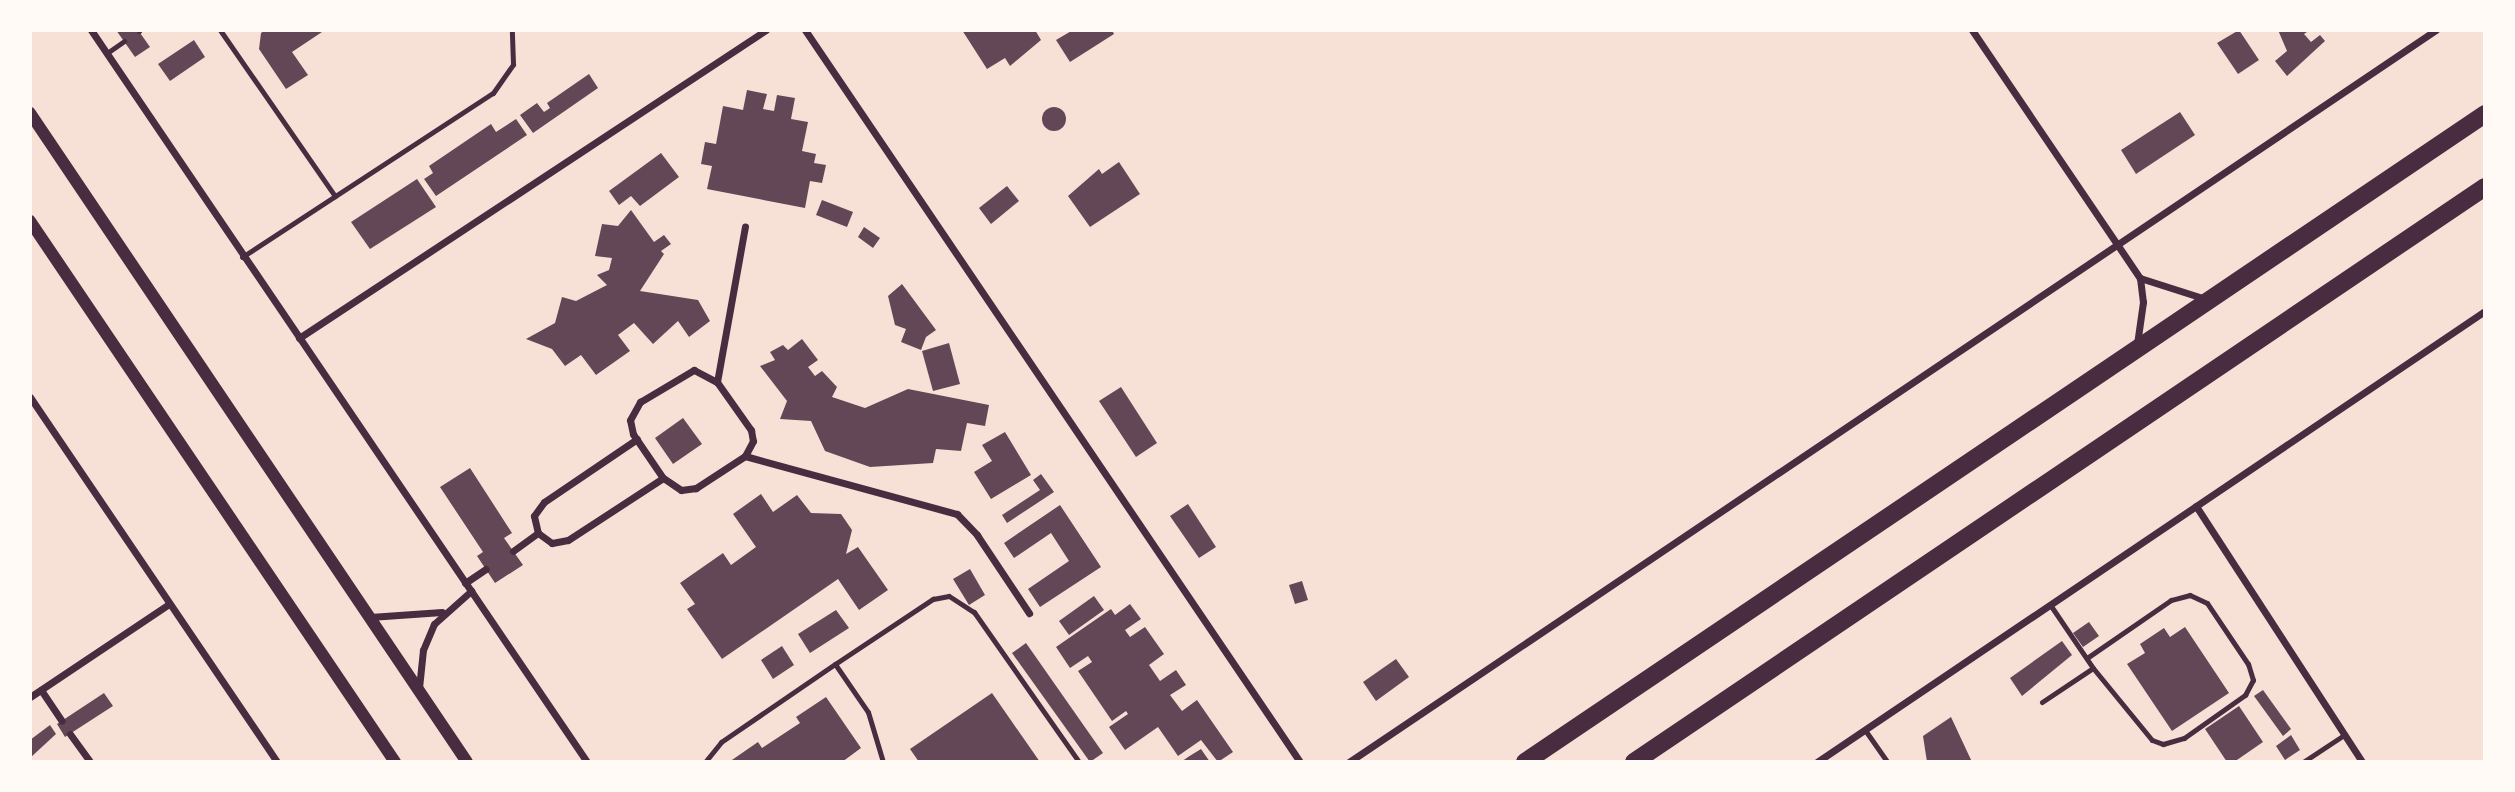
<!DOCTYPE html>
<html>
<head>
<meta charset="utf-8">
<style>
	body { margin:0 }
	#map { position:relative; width:2515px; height:792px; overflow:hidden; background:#f7e1d7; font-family:"Golos Text",sans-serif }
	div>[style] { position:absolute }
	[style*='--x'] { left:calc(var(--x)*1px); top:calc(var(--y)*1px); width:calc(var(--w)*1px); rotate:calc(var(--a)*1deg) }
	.building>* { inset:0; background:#644757 }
	.round { border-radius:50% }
	.service>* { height:5px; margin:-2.5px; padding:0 2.5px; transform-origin:2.5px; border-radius:2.5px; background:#4a2c40 }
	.minor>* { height:7px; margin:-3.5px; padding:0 3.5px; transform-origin:3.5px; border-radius:3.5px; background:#4a2c40 }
	.tertiary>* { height:12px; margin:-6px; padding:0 6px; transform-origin:6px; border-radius:6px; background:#4a2c40 }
	.primary>* { height:18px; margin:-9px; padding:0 9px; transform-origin:9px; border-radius:9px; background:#4a2c40 }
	span { translate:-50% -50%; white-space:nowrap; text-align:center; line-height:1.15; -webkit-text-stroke:5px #fffaf5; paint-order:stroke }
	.frame { position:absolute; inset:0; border:32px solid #fffaf5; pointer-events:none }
</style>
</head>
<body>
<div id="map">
	<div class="building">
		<div style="clip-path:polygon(116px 30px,138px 30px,150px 47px,135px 57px)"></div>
		<div style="clip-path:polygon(265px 30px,325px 30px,292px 52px,308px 75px,286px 89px,259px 49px,261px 33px)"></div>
		<div style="clip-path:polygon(962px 30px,1035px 30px,1041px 40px,1010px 66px,1005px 58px,987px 69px)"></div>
		<div style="clip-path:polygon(1073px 30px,1112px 30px,1114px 34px,1070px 62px,1056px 40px)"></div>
		<div style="clip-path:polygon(2239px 30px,2259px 60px,2238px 74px,2217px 43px)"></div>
		<div style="clip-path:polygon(2278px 30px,2310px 30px,2304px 34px,2311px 42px,2320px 35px,2325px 41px,2287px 76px,2275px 61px,2287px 51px)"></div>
		<div style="clip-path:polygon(194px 40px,205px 57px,170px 81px,158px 64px)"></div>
		<div style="clip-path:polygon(589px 74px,598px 88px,533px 133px,520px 115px,537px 103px,544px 112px,550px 108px,547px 103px)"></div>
		<div style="clip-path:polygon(747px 90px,767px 94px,763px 109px,774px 111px,777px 95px,795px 98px,791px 119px,808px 122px,802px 151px,816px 154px,814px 163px,826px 165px,822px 183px,810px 181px,805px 208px,707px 189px,712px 166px,701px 164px,705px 142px,716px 144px,723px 106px,743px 110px)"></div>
		<div class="round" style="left:1042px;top:107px;width:24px;height:24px"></div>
		<div style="clip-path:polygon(2180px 112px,2195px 135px,2136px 174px,2121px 150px)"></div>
		<div style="clip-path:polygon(516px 119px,527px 135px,436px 196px,424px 179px,433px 173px,429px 166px,491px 124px,496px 132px)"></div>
		<div style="clip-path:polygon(661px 153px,679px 177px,640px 206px,631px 196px,619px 205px,609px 191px)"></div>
		<div style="clip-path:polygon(1119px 162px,1140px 194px,1090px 227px,1068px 196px,1099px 169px,1102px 174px)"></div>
		<div style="clip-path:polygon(417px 179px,436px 207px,370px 249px,351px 222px)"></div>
		<div style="clip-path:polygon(1007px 186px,1019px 201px,991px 224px,979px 208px)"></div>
		<div style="clip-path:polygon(822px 200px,853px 212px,847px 227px,816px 215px)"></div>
		<div style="clip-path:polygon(631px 210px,654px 242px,664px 235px,671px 244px,661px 251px,664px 254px,640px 291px,698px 300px,710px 321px,689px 337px,678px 321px,653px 344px,634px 323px,618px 335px,630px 351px,596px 375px,581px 355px,565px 366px,552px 349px,526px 339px,555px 323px,562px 297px,576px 301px,607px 285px,597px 275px,609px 270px,612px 258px,595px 256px,602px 224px,618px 226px)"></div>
		<div style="clip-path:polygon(864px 227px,880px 238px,873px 248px,858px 237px)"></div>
		<div style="clip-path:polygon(902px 284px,936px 330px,926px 337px,921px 350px,901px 342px,906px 329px,895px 325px,888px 296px)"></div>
		<div style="clip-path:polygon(802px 339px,818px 360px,808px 367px,815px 376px,822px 371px,837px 387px,832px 397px,865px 408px,908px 389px,989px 405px,985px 426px,967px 423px,961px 451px,936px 449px,933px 463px,870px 467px,825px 451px,811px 421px,780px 419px,787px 401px,760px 366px,775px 360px,770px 352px,783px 345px,788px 350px)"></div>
		<div style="clip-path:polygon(949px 343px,960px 384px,933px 391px,922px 351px)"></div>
		<div style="clip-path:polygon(1121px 387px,1157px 443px,1136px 457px,1099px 401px)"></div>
		<div style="clip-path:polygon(683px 418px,702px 444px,673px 464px,655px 438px)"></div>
		<div style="clip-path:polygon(1005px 432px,1031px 475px,991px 499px,974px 472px,992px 461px,982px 445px)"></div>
		<div style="clip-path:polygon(470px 468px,512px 533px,504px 538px,523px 565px,495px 583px,477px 556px,483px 552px,440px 487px)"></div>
		<div style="clip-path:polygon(1041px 474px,1054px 492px,1007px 523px,1002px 515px,1040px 490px,1033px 480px)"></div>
		<div style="clip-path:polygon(761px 494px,773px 512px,797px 495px,811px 513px,841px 514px,852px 530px,846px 554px,858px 547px,888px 590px,859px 610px,838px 579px,722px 659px,687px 609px,695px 604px,680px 583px,723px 553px,731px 565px,756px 547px,733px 514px)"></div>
		<div style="clip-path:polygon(1188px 504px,1216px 547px,1199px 558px,1170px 516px)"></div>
		<div style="clip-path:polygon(1060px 505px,1101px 567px,1040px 607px,1028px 589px,1069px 561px,1051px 533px,1014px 558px,1004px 543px)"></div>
		<div style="clip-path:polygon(970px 569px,985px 595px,969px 605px,953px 579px)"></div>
		<div style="clip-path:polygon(1302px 581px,1308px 600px,1295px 604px,1289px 585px)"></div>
		<div style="clip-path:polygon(1094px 596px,1104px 610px,1069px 635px,1059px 621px)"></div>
		<div style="clip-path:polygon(1130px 604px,1141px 619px,1125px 630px,1130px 637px,1145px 627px,1164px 654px,1149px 665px,1160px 681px,1176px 670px,1186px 685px,1170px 695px,1182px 711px,1197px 700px,1233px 752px,1218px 762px,1201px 740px,1178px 756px,1158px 727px,1125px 750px,1109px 727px,1128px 714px,1126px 711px,1112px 721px,1078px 671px,1092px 662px,1088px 656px,1070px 668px,1056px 647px,1111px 609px,1115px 615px)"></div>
		<div style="clip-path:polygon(836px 610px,849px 628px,810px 653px,798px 634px)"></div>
		<div style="clip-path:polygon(2089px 622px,2099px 636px,2083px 647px,2073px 633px)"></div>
		<div style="clip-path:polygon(2185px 627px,2229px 693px,2172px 731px,2127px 664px,2145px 653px,2140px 644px,2164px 628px,2170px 637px)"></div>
		<div style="clip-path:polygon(2062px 641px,2072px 655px,2022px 696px,2010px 678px)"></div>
		<div style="clip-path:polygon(1026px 643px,1103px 753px,1090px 762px,1012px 653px)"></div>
		<div style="clip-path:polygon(782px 646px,794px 665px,773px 679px,761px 660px)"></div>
		<div style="clip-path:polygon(1396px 659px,1409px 677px,1376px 701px,1363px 682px)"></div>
		<div style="clip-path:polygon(2263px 690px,2291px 729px,2283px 736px,2254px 696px)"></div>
		<div style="clip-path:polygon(104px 693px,113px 706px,65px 737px,57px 724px)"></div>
		<div style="clip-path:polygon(992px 693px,1040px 762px,919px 762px,910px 749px)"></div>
		<div style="clip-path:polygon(826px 697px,861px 748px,842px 762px,729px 762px,758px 742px,762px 748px,800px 723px,796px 717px)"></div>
		<div style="clip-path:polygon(2239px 706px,2263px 742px,2234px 762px,2227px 762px,2205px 729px)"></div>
		<div style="clip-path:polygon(1951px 717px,1972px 762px,1927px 762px,1923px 736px)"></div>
		<div style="clip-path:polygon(50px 725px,56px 734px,30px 758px,30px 740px)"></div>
		<div style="clip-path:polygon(2291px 735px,2300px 750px,2285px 760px,2276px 746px)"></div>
		<div style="clip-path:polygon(1201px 749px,1210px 762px,1181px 762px,1188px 757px)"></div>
	</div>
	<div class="service">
		<div style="--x:220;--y:30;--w:202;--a:55.3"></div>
		<div style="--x:139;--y:31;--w:1;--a:-45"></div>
		<div style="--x:107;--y:53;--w:21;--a:-35"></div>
		<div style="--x:242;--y:257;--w:300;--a:-33.2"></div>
		<div style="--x:493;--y:93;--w:35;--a:-55"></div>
		<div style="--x:513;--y:64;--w:34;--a:-92"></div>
		<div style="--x:2051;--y:606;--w:75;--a:55.9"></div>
		<div style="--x:2093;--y:668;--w:93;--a:50.7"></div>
		<div style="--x:2152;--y:740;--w:12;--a:20"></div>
		<div style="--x:2163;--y:744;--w:22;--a:-16"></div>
		<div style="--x:2184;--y:738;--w:75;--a:-35.2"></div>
		<div style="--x:2245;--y:695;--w:17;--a:-62"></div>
		<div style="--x:2253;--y:680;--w:17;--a:-107"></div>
		<div style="--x:2248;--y:664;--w:73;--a:-123.9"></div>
		<div style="--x:2207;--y:603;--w:19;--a:-155"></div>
		<div style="--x:2190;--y:595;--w:20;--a:165"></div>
		<div style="--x:2171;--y:600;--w:102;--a:145.4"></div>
		<div style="--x:835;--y:664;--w:58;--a:55.5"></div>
		<div style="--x:868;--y:712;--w:52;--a:73.3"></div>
		<div style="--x:2042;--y:702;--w:61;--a:-33.7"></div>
		<div style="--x:1865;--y:730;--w:39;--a:55"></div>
		<div style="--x:705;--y:762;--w:26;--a:-51"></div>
		<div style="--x:721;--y:742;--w:138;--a:-34.4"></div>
		<div style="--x:835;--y:664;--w:118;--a:-33.6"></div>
		<div style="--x:933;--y:599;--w:16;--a:-11"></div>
		<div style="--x:949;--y:596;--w:30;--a:33"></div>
		<div style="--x:974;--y:612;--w:183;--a:55"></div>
		<div style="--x:2303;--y:762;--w:49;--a:-33.4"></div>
	</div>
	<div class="minor">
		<div style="--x:91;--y:30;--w:884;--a:55.88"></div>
		<div style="--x:805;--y:30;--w:884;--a:55.93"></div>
		<div style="--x:1972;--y:30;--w:300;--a:55.9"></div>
		<div style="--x:2140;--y:278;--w:24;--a:83"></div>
		<div style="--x:2143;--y:302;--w:42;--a:98.1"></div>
		<div style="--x:2140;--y:278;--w:69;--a:17.7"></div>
		<div style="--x:299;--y:338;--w:559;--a:-33.41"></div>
		<div style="--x:694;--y:370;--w:26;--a:28"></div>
		<div style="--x:717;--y:382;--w:59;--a:54.7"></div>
		<div style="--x:751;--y:430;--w:11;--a:80"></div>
		<div style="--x:753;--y:441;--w:17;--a:118"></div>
		<div style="--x:745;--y:456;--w:59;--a:146.9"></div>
		<div style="--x:696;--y:488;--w:15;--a:172"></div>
		<div style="--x:681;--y:490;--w:22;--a:-146"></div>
		<div style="--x:663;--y:478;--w:53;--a:-124.3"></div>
		<div style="--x:633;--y:434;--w:14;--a:-102"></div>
		<div style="--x:630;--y:420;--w:21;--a:-61"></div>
		<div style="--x:640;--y:402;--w:63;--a:-30.7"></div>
		<div style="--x:717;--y:382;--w:158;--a:-79.8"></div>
		<div style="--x:30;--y:397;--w:441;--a:55.9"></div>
		<div style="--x:637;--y:439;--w:112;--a:145.9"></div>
		<div style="--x:544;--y:502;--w:17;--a:126"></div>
		<div style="--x:534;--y:516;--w:17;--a:77"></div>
		<div style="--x:538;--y:533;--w:17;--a:36"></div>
		<div style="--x:552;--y:543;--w:16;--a:-11"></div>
		<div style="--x:568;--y:540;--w:113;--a:-33.1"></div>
		<div style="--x:745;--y:456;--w:220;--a:15.3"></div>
		<div style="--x:957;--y:514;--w:29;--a:46"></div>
		<div style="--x:977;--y:535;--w:94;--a:56.3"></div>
		<div style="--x:2196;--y:506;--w:305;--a:57"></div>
		<div style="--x:513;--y:551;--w:31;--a:-36"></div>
		<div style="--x:465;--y:583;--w:25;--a:-34"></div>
		<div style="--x:370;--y:617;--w:72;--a:-4"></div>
		<div style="--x:419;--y:688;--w:38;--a:-84"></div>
		<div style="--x:423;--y:650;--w:28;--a:-67"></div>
		<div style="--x:434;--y:624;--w:50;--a:-41.7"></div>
		<div style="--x:41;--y:690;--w:37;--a:56"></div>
		<div style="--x:30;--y:697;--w:167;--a:-33.8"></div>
		<div style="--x:70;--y:734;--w:34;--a:54"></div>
		<div style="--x:1349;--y:762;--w:1310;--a:-33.96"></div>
		<div style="--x:1817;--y:762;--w:806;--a:-34.03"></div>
	</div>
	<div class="tertiary">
		<div style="--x:30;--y:113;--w:782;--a:56.05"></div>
		<div style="--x:30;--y:221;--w:653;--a:55.99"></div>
	</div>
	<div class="primary">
		<div style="--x:1525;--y:762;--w:1158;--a:-34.02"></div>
		<div style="--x:1634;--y:762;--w:1027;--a:-34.05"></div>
	</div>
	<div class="frame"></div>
</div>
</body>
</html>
